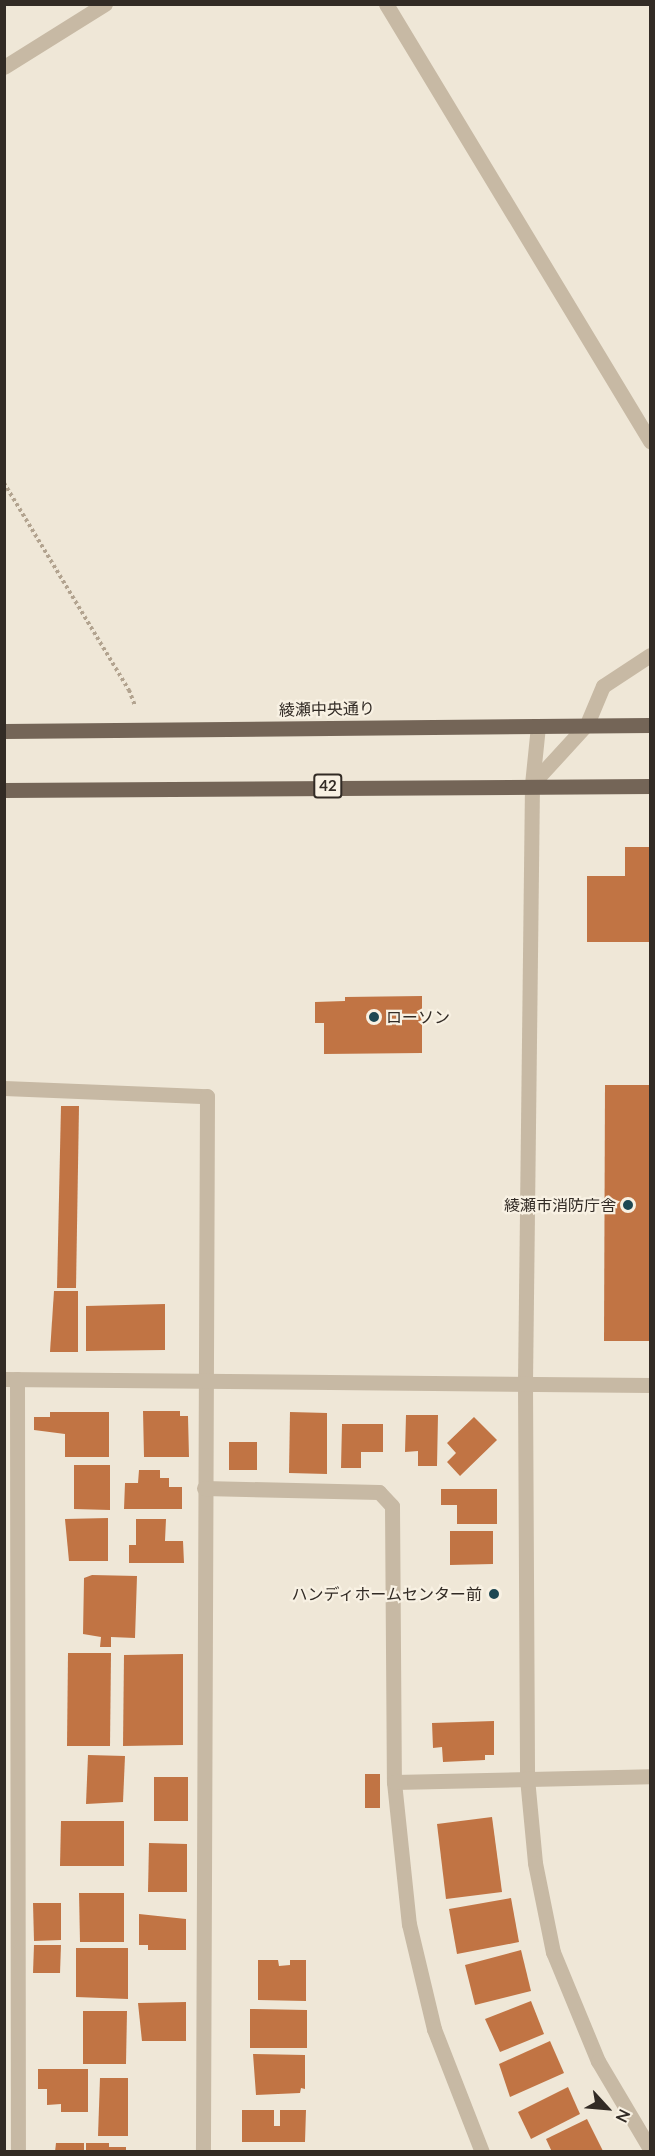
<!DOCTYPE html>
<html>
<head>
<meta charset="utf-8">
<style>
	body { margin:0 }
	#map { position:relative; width:655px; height:2156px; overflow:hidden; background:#efe7d7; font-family:Lato,"Noto Sans JP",sans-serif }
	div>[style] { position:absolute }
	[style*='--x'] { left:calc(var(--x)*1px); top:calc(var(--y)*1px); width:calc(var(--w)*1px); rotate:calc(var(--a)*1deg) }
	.building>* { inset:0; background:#c17444 }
	.path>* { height:4px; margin-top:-2px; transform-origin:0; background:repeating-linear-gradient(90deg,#b2a38f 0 3px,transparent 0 6px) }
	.minor>* { height:15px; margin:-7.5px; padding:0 7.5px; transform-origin:7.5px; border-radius:7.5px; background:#c7b9a4 }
	.major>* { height:15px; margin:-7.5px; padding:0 7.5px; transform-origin:7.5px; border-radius:7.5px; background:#746557 }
	.dots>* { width:16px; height:16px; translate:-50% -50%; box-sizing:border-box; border:3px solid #f8f1e3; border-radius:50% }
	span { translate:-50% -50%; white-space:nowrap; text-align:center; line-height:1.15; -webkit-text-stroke:4.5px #f8f1e3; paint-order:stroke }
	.shield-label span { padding:2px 4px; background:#f8f1e3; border:2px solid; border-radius:4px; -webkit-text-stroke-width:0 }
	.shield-label { font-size:15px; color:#322b25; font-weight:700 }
	.street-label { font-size:16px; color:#322b25 }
	.poi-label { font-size:16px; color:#322b25 }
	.left { translate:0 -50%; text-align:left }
	.right { translate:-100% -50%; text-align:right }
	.frame { position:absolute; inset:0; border:6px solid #322b25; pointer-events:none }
	.north { position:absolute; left:577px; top:2078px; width:60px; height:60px; -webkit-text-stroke:4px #f8f1e3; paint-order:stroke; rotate:116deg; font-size:16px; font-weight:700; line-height:24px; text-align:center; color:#322b25 }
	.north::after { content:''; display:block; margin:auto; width:21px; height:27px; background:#322b25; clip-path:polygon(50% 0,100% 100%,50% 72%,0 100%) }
</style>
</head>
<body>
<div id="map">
	<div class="building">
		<div style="clip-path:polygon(625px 847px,650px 847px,650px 942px,587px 942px,587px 876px,625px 876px)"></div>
		<div style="clip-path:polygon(422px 996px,422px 1053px,324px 1054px,324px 1023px,315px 1023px,315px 1002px,345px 1001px,345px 997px)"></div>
		<div style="clip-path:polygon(605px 1085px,650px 1085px,650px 1341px,604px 1341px)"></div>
		<div style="clip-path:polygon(61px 1106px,79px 1106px,76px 1288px,57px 1288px)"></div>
		<div style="clip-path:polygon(54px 1291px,78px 1291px,78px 1352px,50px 1352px)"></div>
		<div style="clip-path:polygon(165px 1304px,165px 1350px,86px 1351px,86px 1306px)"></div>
		<div style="clip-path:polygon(143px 1411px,180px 1411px,180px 1416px,188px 1416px,189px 1457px,144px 1457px)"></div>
		<div style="clip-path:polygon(50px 1412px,109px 1412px,109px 1457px,65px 1457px,65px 1434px,34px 1430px,34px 1417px,50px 1417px)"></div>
		<div style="clip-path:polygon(290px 1412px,327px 1413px,327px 1474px,289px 1473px)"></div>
		<div style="clip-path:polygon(406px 1415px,438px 1415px,437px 1466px,418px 1466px,418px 1451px,405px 1452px)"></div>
		<div style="clip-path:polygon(474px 1417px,497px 1440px,460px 1476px,447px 1462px,456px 1453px,447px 1443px)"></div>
		<div style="clip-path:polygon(342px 1424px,383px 1424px,383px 1452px,361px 1452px,361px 1468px,341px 1468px)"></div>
		<div style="clip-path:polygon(229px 1442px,257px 1442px,257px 1470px,229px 1470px)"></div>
		<div style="clip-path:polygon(74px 1465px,110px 1465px,110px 1510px,74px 1509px)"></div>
		<div style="clip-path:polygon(139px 1470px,160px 1470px,160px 1478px,169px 1478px,169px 1487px,182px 1487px,182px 1509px,124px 1509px,125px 1483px,138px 1483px)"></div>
		<div style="clip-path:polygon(441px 1489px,497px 1489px,497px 1524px,457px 1524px,457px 1505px,441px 1505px)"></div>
		<div style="clip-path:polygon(108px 1518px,108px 1561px,69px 1561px,65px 1519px)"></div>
		<div style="clip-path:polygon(136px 1519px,166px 1519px,165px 1541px,183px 1541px,184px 1563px,129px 1563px,129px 1545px,136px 1545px)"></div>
		<div style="clip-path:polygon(450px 1531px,493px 1531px,493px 1564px,450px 1565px)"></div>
		<div style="clip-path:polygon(92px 1575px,137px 1576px,135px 1638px,111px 1637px,111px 1647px,100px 1647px,101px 1637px,83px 1634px,84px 1578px)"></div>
		<div style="clip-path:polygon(68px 1653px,111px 1653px,110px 1746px,67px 1746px)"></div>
		<div style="clip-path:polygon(183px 1654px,183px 1745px,123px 1746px,124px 1655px)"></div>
		<div style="clip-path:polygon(494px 1721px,494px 1755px,485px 1755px,485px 1760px,443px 1762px,442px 1747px,433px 1748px,432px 1723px)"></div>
		<div style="clip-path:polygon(88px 1755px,125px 1756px,123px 1802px,86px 1804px)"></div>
		<div style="clip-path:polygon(365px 1774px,380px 1774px,380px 1808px,365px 1808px)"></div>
		<div style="clip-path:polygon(154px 1777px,188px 1777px,188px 1821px,154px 1821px)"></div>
		<div style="clip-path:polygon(492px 1817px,502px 1892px,446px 1899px,437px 1824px)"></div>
		<div style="clip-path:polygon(61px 1821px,124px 1821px,124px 1866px,60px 1866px)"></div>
		<div style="clip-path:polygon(149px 1843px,187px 1844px,187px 1892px,148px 1892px)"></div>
		<div style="clip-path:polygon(79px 1893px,124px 1893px,124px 1942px,80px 1942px)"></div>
		<div style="clip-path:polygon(511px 1898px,519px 1942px,457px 1954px,449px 1909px)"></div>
		<div style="clip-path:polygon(33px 1903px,61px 1903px,61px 1940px,34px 1941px)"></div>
		<div style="clip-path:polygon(139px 1914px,186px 1919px,186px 1950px,148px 1950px,148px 1945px,139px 1945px)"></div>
		<div style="clip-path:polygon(34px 1945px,61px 1945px,60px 1973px,33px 1973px)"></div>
		<div style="clip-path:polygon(76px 1948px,128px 1948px,128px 1999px,76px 1997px)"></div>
		<div style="clip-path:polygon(521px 1950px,531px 1991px,475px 2005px,465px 1965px)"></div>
		<div style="clip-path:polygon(258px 1960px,278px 1960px,279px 1966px,290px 1965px,290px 1960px,306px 1960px,306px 2001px,258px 2000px)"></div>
		<div style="clip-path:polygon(531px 2001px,544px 2034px,500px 2052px,485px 2019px)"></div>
		<div style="clip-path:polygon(186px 2002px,186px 2041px,142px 2041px,138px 2003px)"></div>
		<div style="clip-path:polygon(250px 2009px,307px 2010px,307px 2048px,250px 2048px)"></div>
		<div style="clip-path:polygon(83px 2011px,127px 2011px,126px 2064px,83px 2064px)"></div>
		<div style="clip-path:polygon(550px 2041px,564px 2073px,510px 2097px,499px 2064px)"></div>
		<div style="clip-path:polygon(253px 2054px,305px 2055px,305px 2089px,301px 2088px,300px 2093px,256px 2095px)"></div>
		<div style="clip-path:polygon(38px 2069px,88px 2069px,88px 2112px,61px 2112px,61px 2104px,47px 2105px,47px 2089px,38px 2089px)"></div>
		<div style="clip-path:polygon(100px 2078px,128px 2078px,128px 2136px,98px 2136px)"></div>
		<div style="clip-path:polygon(568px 2087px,580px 2114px,531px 2139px,518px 2112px)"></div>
		<div style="clip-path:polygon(242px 2110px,274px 2110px,274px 2126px,280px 2126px,280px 2110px,306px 2110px,305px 2142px,242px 2142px)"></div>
		<div style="clip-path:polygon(587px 2119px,603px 2151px,552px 2152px,546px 2139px)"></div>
		<div style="clip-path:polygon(56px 2143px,84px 2143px,84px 2152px,55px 2152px)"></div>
		<div style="clip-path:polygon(86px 2143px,109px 2143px,109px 2147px,126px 2147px,126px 2152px,86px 2152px)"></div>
	</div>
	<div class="path">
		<div style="--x:4;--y:483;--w:242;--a:58.9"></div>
		<div style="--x:129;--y:690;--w:17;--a:69"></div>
	</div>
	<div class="minor">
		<div style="--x:386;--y:4;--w:511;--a:58.86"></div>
		<div style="--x:4;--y:67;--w:119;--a:-32"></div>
		<div style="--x:538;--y:726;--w:58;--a:95.9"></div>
		<div style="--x:532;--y:784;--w:601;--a:90.67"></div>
		<div style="--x:525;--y:1385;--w:393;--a:89.7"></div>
		<div style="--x:527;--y:1778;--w:85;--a:84.6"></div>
		<div style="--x:535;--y:1863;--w:91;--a:78.6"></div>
		<div style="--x:553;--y:1952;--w:118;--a:67.6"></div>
		<div style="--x:598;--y:2061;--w:102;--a:59.4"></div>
		<div style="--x:532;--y:784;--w:81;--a:-47.5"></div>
		<div style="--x:587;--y:724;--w:41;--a:-67.2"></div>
		<div style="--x:603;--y:686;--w:56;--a:-33.4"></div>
		<div style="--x:4;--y:1088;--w:203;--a:2.3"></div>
		<div style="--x:207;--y:1096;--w:1056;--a:90.22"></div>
		<div style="--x:4;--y:1379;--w:646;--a:0.53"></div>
		<div style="--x:17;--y:1379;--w:773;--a:89.93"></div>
		<div style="--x:204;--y:1488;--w:175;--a:1.3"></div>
		<div style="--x:379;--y:1492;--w:19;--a:47"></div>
		<div style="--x:392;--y:1506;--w:276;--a:89.6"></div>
		<div style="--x:394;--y:1782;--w:143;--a:84"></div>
		<div style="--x:409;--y:1924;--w:108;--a:76.6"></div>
		<div style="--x:434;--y:2029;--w:132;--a:68.7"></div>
		<div style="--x:394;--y:1782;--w:256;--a:-1.3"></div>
	</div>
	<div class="major">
		<div style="--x:4;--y:731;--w:646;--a:-0.53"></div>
		<div style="--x:4;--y:790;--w:646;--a:-0.35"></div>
	</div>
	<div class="dots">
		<div style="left:374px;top:1017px;background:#1d4752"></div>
		<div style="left:628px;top:1205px;background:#1d4752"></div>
		<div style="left:494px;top:1594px;background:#1d4752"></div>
	</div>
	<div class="shield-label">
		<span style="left:328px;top:786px">42</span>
	</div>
	<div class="street-label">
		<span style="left:327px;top:709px;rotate:-1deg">綾瀬中央通り</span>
	</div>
	<div class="poi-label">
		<span class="left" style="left:386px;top:1017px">ローソン</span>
		<span class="right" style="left:616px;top:1205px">綾瀬市消防庁舎</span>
		<span class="right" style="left:482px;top:1594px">ハンディホームセンター前</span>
	</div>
	<div class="frame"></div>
	<div class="north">N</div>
</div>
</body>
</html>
